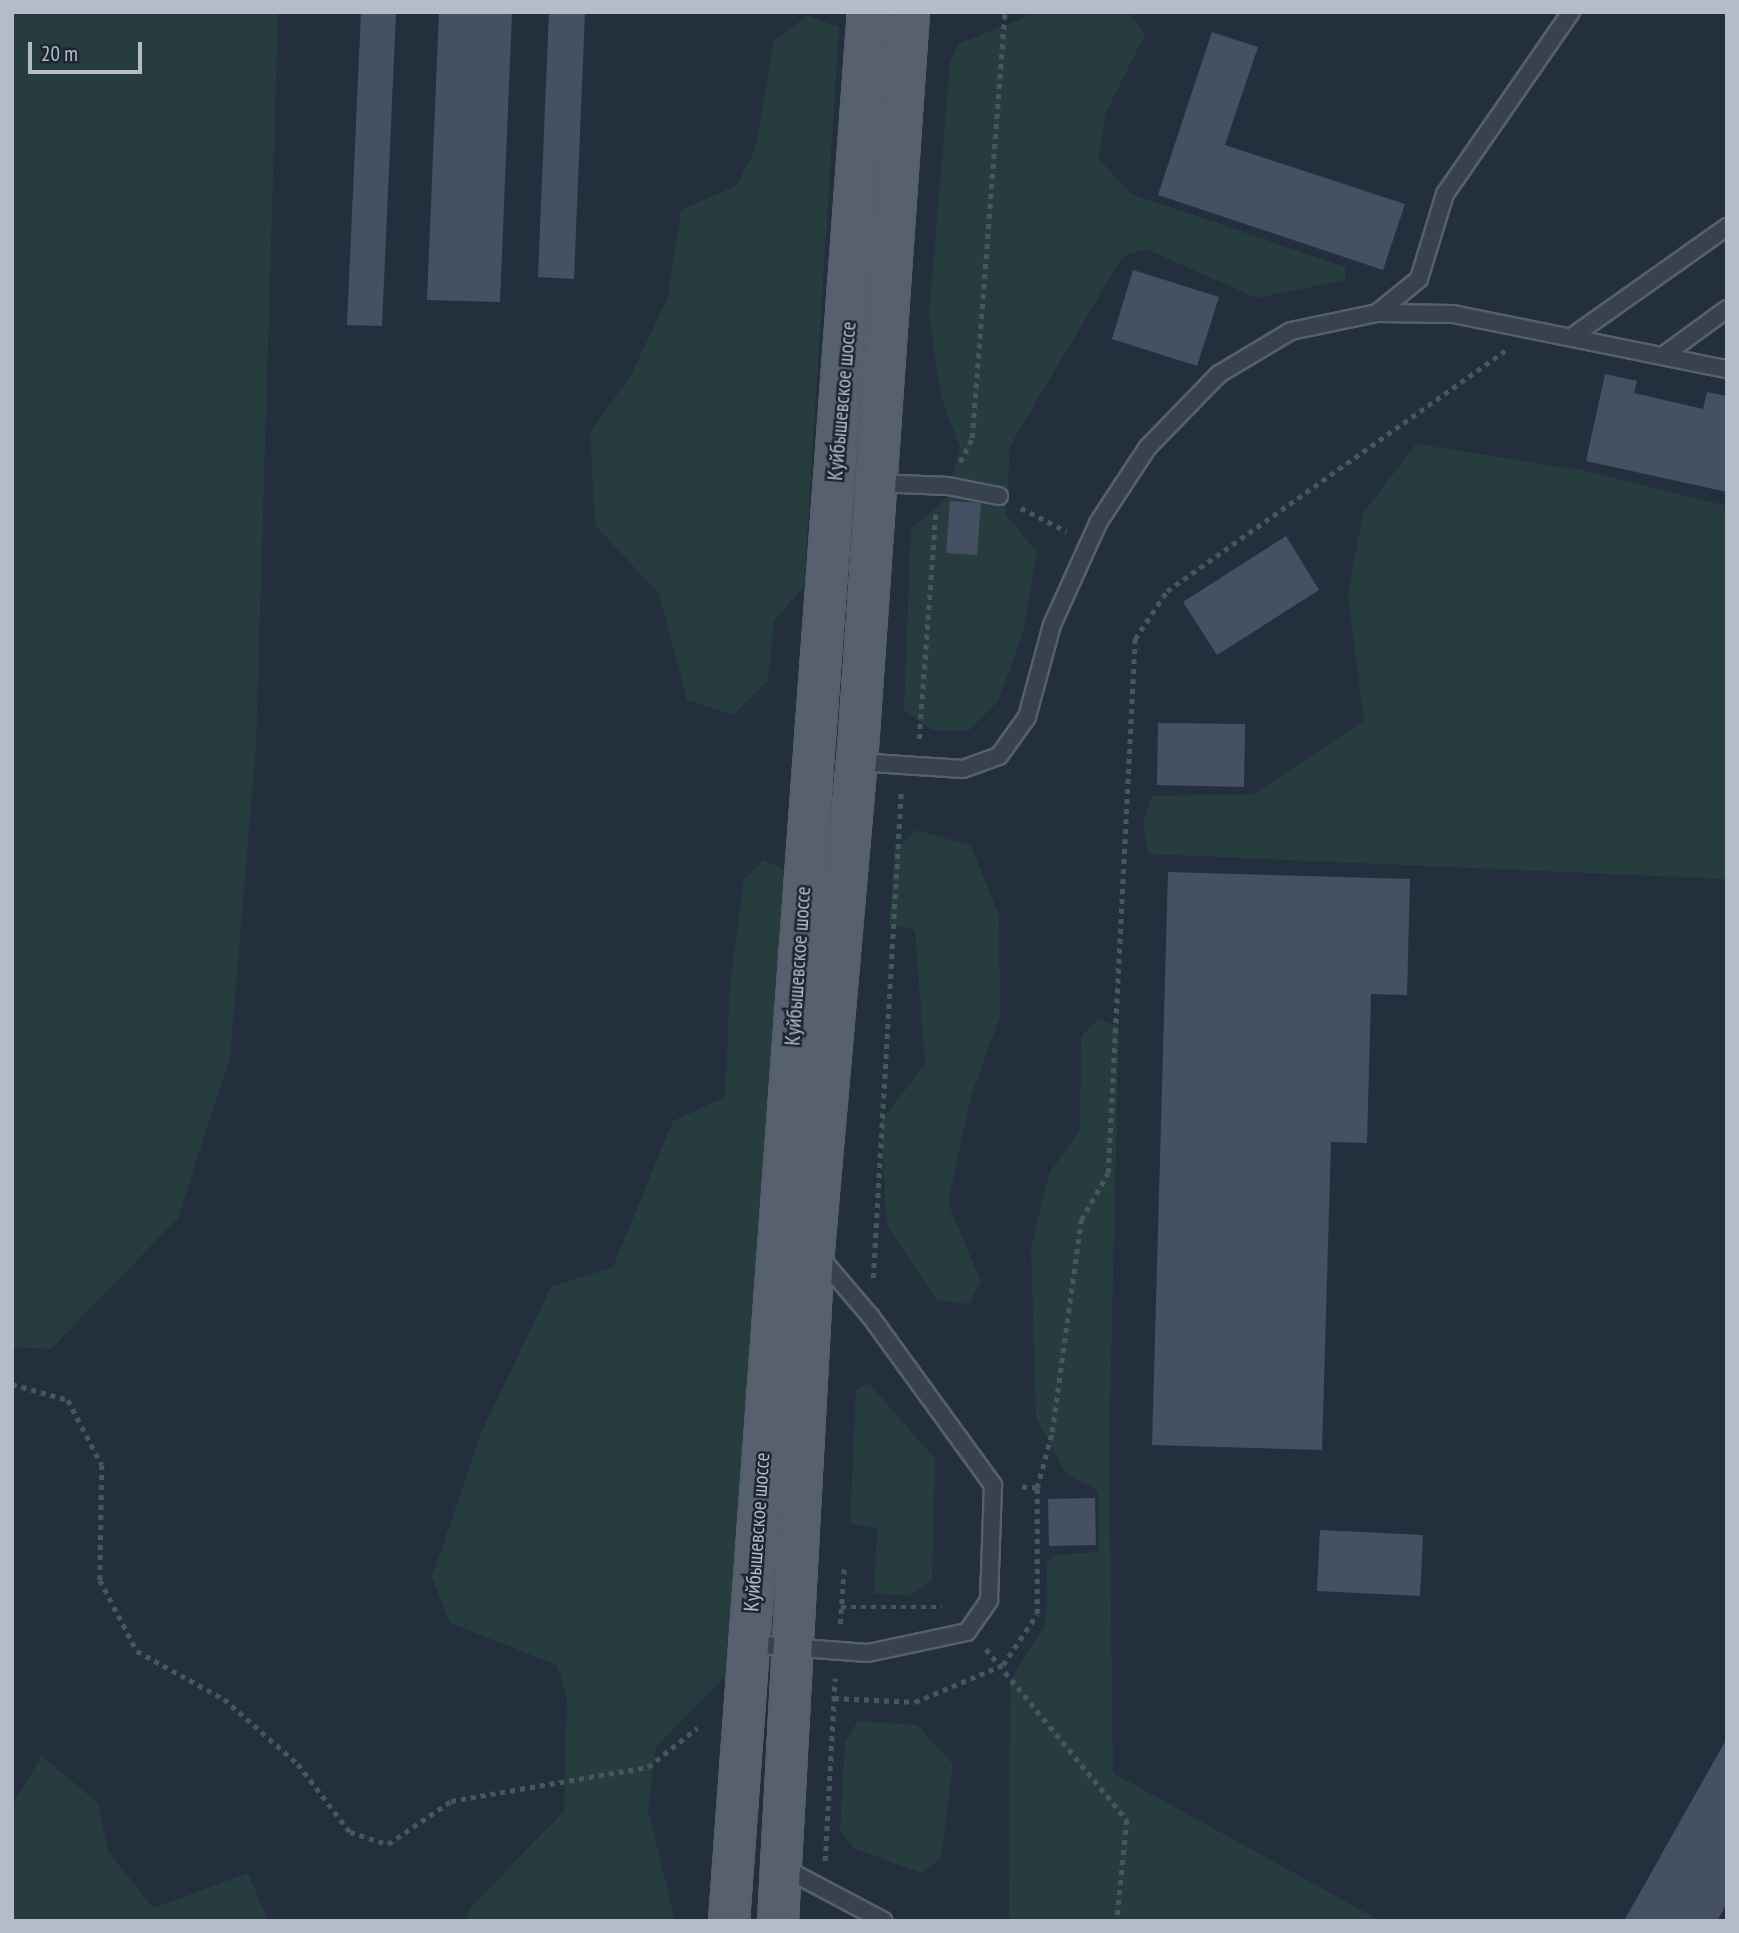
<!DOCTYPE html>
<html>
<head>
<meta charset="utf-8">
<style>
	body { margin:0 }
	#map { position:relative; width:1739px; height:1933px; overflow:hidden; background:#242f3e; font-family:"PT Sans Narrow",sans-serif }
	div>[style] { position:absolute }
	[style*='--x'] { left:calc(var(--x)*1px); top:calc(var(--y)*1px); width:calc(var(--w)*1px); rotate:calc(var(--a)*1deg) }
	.green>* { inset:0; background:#263c3f }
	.building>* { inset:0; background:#455162 }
	.path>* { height:4.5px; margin-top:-2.25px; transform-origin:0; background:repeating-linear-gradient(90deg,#44595c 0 5px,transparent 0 10px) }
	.roads { filter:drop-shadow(2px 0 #565f6c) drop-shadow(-2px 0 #565f6c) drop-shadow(0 2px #565f6c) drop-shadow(0 -2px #565f6c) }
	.lane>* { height:16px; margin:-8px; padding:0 8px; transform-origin:8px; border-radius:8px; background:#38414e }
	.primary>* { height:38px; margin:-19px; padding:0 19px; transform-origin:19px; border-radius:19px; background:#56606e }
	span { translate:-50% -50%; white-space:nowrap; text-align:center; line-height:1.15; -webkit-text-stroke:5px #1d2633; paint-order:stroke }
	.street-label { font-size:21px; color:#b4bcc9 }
	.frame { position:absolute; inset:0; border:14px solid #b4bcc9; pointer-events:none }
	.scale { position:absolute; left:28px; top:42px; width:114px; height:32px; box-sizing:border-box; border:4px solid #b4bcc9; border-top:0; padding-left:9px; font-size:21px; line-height:24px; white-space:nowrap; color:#b4bcc9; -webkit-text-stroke:5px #1d2633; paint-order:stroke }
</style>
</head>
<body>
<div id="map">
	<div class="green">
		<div style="clip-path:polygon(12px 12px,278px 12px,256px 745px,230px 1057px,178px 1218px,51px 1349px,12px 1347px)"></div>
		<div style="clip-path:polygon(1039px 12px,1127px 12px,1145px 34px,1105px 114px,1099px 159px,1131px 194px,1345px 267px,1345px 280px,1257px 298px,1146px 249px,1122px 257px,1010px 446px,1006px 515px,1037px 552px,1022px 637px,998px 701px,968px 731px,932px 730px,904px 710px,911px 529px,946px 499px,960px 448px,942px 399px,929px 317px,950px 63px,958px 44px)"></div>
		<div style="clip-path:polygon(807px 16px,839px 27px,804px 587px,774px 620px,768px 681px,733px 715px,687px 700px,659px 594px,595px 525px,590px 432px,631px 375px,668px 297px,681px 210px,736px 186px,755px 150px,774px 41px)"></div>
		<div style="clip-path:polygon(1416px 444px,1581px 470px,1727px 506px,1727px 879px,1149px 854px,1143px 823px,1152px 796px,1254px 794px,1364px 721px,1348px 595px,1363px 513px)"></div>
		<div style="clip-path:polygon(917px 830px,971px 846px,999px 916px,1000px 1016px,971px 1096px,948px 1203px,981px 1282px,969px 1304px,937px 1300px,887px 1226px,881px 1121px,925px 1064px,915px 930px,889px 925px,895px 850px)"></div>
		<div style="clip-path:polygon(764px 860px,784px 870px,726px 1675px,656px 1747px,648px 1810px,675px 1921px,466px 1921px,470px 1908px,564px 1811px,567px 1696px,557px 1665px,450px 1623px,432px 1577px,481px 1433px,551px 1287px,613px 1267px,673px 1121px,725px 1097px,730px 986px,744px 879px)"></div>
		<div style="clip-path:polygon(1098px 1019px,1119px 1026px,1109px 1447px,1113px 1773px,1381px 1921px,1009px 1921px,1010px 1681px,1046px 1623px,1047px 1564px,1054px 1555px,1099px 1552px,1098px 1491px,1065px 1472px,1036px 1417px,1031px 1248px,1049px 1174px,1080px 1129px,1081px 1037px)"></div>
		<div style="clip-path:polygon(869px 1383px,935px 1459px,932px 1581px,909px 1596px,874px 1593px,877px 1529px,850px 1523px,856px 1389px)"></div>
		<div style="clip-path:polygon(858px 1721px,917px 1725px,953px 1764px,941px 1858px,921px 1873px,854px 1848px,840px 1831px,845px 1741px)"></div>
		<div style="clip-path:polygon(42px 1756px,98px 1803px,108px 1851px,153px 1908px,248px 1873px,268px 1921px,12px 1921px,12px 1805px)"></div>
	</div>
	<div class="building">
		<div style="clip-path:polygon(361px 12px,396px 12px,382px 326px,347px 325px)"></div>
		<div style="clip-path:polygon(439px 12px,512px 12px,500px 302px,427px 300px)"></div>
		<div style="clip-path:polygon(549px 12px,585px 12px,574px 279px,538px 277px)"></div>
		<div style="clip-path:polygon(1212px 32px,1258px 47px,1225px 145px,1405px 204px,1383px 270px,1158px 195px)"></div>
		<div style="clip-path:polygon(1133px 270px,1219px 297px,1197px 366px,1112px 339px)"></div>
		<div style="clip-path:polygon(1605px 374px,1637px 381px,1634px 393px,1703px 409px,1707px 392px,1727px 396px,1727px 492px,1586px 461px)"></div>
		<div style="clip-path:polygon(950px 501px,981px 503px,977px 555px,946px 553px)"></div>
		<div style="clip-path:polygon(1286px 536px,1319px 590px,1217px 655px,1183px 602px)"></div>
		<div style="clip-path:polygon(1158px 723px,1245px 724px,1244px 787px,1157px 785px)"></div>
		<div style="clip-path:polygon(1168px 872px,1410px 879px,1407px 995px,1371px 994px,1367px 1143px,1331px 1142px,1322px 1450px,1152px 1445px)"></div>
		<div style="clip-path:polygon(1095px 1498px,1096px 1545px,1049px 1546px,1048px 1499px)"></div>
		<div style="clip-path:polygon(1320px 1530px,1423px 1535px,1420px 1596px,1317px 1591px)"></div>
		<div style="clip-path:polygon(1727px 1738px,1727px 1903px,1717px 1921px,1624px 1921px)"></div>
	</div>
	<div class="path">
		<div style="--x:960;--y:462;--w:27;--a:-63"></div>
		<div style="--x:972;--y:438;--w:427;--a:-85.6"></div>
		<div style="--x:1021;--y:508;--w:51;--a:27.1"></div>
		<div style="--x:919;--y:739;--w:230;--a:-85.8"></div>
		<div style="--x:873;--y:1278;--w:489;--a:-86.7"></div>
		<div style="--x:12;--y:1384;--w:58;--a:15.9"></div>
		<div style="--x:68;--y:1400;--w:73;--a:62.4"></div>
		<div style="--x:102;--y:1465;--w:115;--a:91"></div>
		<div style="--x:100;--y:1580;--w:80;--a:62.5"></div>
		<div style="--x:137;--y:1651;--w:99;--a:28.9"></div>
		<div style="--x:224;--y:1699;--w:98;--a:41.3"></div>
		<div style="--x:298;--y:1764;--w:86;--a:52.6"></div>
		<div style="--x:350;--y:1832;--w:40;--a:18"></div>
		<div style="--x:388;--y:1844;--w:76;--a:-34.3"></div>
		<div style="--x:451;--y:1801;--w:200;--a:-9.8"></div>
		<div style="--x:648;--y:1767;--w:63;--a:-38.5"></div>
		<div style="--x:1037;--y:1488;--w:58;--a:-75"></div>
		<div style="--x:1052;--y:1432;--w:214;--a:-82.2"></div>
		<div style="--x:1081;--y:1220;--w:54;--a:-60.1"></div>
		<div style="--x:1108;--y:1173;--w:535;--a:-87.11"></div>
		<div style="--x:1135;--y:639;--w:58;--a:-56.3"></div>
		<div style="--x:1167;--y:591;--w:415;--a:-35.4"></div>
		<div style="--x:841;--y:1607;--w:101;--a:0"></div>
		<div style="--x:840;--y:1624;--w:55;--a:-85.8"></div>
		<div style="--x:986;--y:1649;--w:222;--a:50.5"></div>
		<div style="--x:1127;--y:1820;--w:101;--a:95.7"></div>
		<div style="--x:834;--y:1698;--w:81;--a:2.8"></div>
		<div style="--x:915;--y:1702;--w:95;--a:-22.8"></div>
		<div style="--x:1003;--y:1665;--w:61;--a:-56.3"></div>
		<div style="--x:1037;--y:1614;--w:126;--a:-90"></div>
		<div style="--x:1037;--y:1488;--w:17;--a:-177"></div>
		<div style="--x:825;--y:1861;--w:183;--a:-86.9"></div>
	</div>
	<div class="roads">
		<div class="lane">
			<div style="--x:1377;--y:313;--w:54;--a:-39"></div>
			<div style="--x:1419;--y:279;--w:89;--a:-73"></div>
			<div style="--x:1445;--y:194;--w:221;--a:-55.3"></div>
			<div style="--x:1573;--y:336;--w:189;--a:-35.3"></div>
			<div style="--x:1664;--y:355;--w:78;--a:-36.1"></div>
			<div style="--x:875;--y:483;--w:73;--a:2.4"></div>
			<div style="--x:948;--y:486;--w:52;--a:11.1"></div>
			<div style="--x:857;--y:762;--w:106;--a:3.8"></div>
			<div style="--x:963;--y:769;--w:38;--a:-20"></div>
			<div style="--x:999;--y:756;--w:48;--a:-54.3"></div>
			<div style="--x:1027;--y:717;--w:95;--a:-74.8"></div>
			<div style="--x:1052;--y:625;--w:112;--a:-65.7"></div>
			<div style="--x:1098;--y:523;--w:91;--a:-56.7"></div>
			<div style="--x:1148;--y:447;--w:102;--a:-45.8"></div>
			<div style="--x:1219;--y:374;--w:84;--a:-30.8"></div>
			<div style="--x:1291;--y:331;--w:88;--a:-11.8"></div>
			<div style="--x:1377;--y:313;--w:76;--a:0.8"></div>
			<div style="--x:1453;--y:314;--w:279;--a:11.4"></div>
			<div style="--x:749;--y:1644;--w:119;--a:4.3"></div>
			<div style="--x:868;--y:1653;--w:101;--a:-12"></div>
			<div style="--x:967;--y:1632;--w:39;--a:-55"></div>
			<div style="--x:989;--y:1600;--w:115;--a:-88"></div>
			<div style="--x:993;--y:1485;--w:208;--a:-126"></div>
			<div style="--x:871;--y:1317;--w:82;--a:-130.5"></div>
			<div style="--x:782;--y:1867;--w:115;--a:27.9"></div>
		</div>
		<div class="primary">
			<div style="--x:729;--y:1921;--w:1914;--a:-85.84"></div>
			<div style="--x:778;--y:1921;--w:672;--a:-86.93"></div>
			<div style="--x:814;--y:1250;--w:490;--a:-85"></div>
			<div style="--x:857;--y:762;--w:752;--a:-86.03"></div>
		</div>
	</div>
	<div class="street-label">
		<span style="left:842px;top:401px;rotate:-85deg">Куйбышевское шоссе</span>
		<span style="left:798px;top:966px;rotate:-86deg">Куйбышевское шоссе</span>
		<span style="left:757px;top:1532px;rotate:-86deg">Куйбышевское шоссе</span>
	</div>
	<div class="frame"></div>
	<div class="scale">20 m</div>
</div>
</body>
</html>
